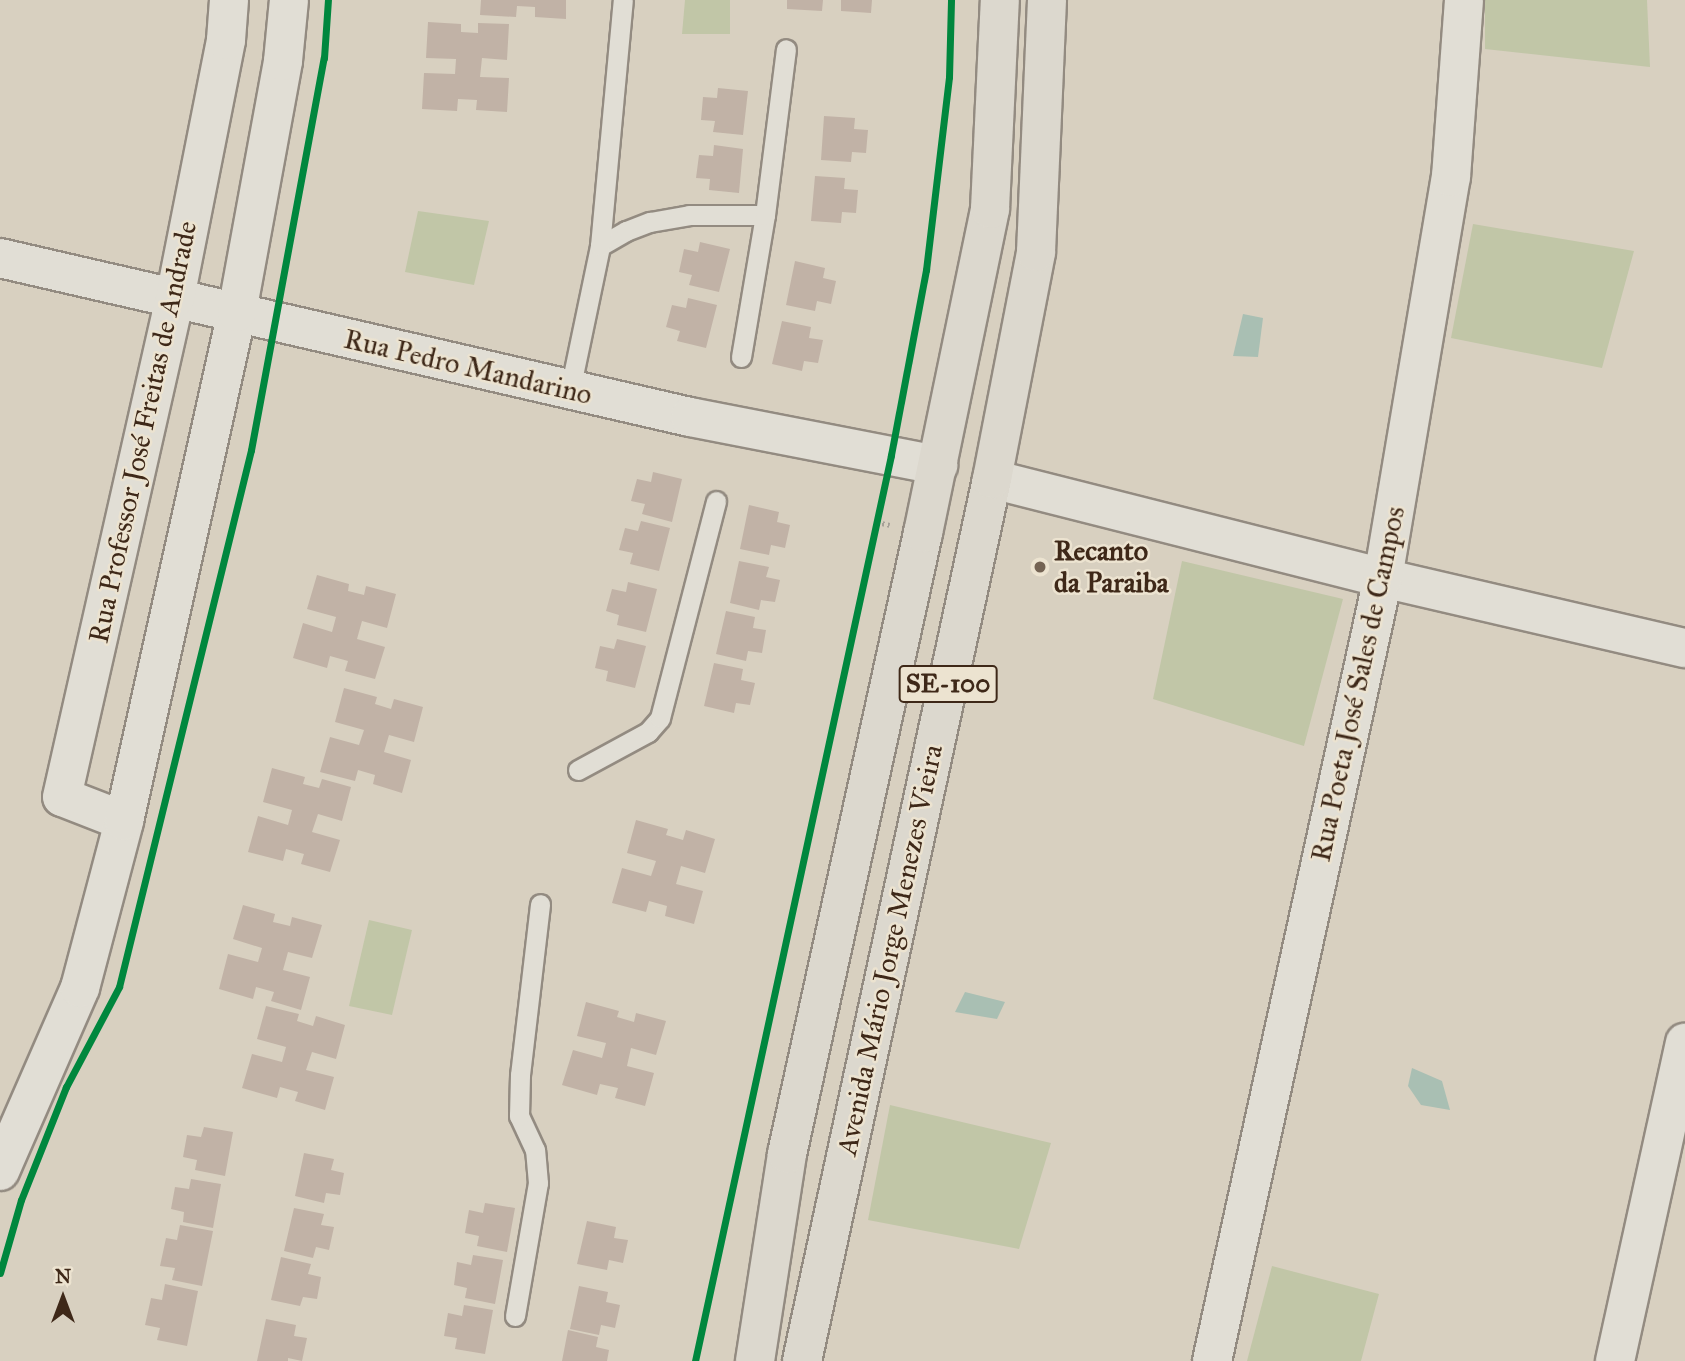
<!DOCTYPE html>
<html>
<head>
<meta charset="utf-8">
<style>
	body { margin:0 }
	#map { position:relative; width:1685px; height:1361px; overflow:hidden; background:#d8d0c0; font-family:"IM FELL Great Primer",serif }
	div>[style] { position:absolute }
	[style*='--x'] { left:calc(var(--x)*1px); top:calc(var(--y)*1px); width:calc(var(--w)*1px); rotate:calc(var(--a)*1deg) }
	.green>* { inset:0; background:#c1c6a7 }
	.water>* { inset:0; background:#a9bfb3 }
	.building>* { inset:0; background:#c1b2a6 }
	.path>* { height:4.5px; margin-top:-2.25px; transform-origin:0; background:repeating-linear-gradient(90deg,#a5a097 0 2px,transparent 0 5.5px) }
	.roads { filter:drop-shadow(2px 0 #938b81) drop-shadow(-2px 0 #938b81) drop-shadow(0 2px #938b81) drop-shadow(0 -2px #938b81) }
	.lane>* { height:19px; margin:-9.5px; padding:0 9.5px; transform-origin:9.5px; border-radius:9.5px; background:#e1ded5 }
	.street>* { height:38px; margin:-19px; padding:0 19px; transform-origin:19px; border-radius:19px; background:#e1ded5 }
	.secondary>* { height:38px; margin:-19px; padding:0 19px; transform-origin:19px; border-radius:19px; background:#e1ded5 }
	.primary>* { height:38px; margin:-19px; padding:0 19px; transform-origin:19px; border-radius:19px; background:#dcd8ce }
	.cycleway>* { height:7px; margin:-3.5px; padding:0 3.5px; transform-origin:3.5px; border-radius:3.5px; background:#00873e }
	.dots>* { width:19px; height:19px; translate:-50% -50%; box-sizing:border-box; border:4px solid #ece3d0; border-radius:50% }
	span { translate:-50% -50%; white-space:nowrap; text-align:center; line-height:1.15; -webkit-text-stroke:5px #ece3d0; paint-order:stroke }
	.shield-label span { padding:2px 5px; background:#ece3d0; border:2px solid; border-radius:5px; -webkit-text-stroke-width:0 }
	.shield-label { font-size:26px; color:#3e2818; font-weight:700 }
	.street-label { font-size:28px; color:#3e2818 }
	.poi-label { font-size:28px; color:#3e2818; font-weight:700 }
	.left { translate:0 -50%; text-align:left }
	.north { position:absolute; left:28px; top:1263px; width:70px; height:70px; -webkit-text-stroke:5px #ece3d0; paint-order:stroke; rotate:0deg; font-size:19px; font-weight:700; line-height:28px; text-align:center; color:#3e2818 }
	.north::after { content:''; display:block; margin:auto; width:24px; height:32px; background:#3e2818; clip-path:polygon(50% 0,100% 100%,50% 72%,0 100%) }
</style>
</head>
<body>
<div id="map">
	<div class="green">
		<div style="clip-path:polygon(685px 0,730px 0,730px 34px,682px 34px)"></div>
		<div style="clip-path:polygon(1485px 0,1647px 0,1650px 67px,1485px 49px)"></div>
		<div style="clip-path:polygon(418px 211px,489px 221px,474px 285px,405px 272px)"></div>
		<div style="clip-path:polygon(1473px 224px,1634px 251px,1602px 368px,1451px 338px)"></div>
		<div style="clip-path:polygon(1182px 561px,1343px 599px,1304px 746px,1153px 699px)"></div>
		<div style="clip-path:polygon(369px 920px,412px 930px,392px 1015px,349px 1006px)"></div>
		<div style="clip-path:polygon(890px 1105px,1051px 1143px,1019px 1249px,868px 1220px)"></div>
		<div style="clip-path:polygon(1272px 1266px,1379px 1294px,1361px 1361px,1247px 1361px)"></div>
	</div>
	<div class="water">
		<div style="clip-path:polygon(1243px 314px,1263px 318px,1258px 357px,1233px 356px)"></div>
		<div style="clip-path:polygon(965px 992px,1005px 1002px,997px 1019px,955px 1012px)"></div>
		<div style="clip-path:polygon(1412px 1068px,1442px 1081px,1450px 1110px,1421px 1105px,1408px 1086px)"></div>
	</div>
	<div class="building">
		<div style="clip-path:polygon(481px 0,566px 0,566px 19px,535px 17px,535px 7px,517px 6px,516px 17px,480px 15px)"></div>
		<div style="clip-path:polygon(787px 0,823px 0,822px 11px,787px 9px)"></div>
		<div style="clip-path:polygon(841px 0,872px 0,871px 13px,841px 11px)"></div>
		<div style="clip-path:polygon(428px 22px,461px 24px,461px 32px,478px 33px,478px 23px,509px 24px,507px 60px,482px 58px,480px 77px,509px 78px,507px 112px,476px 110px,477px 100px,458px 99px,457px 111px,422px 109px,424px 73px,455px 74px,456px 59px,426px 58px)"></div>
		<div style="clip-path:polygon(718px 88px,748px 91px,743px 135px,713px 132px,715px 121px,701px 120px,703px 97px,717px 98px)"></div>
		<div style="clip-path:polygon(824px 116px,855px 118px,854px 129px,868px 130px,866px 153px,852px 152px,851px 162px,821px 160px)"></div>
		<div style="clip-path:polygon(714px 145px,743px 149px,739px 193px,709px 190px,710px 179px,696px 178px,699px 155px,713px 156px)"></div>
		<div style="clip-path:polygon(815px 176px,845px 178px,844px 189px,858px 190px,856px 213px,842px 212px,841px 223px,811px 221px)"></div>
		<div style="clip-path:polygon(700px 242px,730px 249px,719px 292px,689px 285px,692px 275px,679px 272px,684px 249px,698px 252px)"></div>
		<div style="clip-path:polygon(795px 261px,825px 268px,823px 278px,836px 281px,831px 304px,817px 301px,815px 311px,786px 305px)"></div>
		<div style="clip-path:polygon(688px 298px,717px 305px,706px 348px,677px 341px,680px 331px,666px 327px,672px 305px,686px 308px)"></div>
		<div style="clip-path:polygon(782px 321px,811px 327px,809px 338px,823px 340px,818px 363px,804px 361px,802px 371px,772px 364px)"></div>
		<div style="clip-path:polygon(653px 472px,682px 479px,672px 522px,642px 514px,645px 504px,631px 501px,637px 479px,651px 482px)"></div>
		<div style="clip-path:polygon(749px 505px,779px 512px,777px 522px,790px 525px,785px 548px,771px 545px,769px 555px,740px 549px)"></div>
		<div style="clip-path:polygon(641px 521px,670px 528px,659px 571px,630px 564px,633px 553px,619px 550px,625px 528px,638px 531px)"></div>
		<div style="clip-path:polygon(739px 561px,769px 567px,766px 577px,780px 580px,775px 602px,761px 600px,759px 610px,730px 603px)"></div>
		<div style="clip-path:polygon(317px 575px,349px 584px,348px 591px,364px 595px,366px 586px,396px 594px,387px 628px,362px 621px,357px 639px,385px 647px,375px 679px,345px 671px,348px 661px,330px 656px,327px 668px,293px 658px,303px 623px,332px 632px,336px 617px,307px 609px)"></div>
		<div style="clip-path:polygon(628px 582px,657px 589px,646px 632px,617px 625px,619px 615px,606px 611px,612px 589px,626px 592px)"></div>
		<div style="clip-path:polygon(726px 611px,755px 617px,753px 628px,766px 630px,762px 653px,748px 651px,746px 661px,716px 654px)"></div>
		<div style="clip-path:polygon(617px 639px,646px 646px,635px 688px,606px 681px,608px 671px,595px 668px,600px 646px,614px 649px)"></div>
		<div style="clip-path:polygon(714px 663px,743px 669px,741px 680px,755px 683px,750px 705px,736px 703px,734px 713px,704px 706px)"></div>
		<div style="clip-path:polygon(344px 688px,377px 697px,375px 704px,391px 709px,394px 699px,423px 707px,414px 742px,389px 735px,384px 752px,411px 760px,402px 793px,373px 784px,375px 775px,358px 770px,355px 781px,320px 772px,330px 737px,359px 745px,364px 730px,335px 722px)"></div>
		<div style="clip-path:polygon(272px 768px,305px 777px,303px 784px,319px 788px,322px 779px,351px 787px,342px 821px,318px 814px,312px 832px,340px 840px,330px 872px,301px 864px,304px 854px,286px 849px,283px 861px,248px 852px,258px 816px,288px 825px,292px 810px,263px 802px)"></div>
		<div style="clip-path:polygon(636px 820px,668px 829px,666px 835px,683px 840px,686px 830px,715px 839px,705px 873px,681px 866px,676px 884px,703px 891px,694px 924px,665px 916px,667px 906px,649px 901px,646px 912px,612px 903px,622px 868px,651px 876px,656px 861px,627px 853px)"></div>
		<div style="clip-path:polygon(243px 905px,275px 914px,273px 922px,290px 926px,292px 917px,322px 925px,312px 958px,288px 952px,283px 970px,310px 977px,301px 1010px,271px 1001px,274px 992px,256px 987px,253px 999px,219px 989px,228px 954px,258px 962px,262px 948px,233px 939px)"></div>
		<div style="clip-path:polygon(586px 1002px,619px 1011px,617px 1017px,634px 1022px,636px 1013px,666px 1021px,656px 1055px,631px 1048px,627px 1066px,654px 1073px,645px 1106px,615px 1098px,618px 1088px,600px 1084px,597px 1095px,562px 1085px,573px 1050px,602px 1058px,606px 1043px,577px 1036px)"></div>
		<div style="clip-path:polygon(266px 1006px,299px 1014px,297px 1021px,313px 1026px,316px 1016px,345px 1025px,336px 1059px,312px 1052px,306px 1070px,334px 1077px,325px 1110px,295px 1101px,298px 1092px,280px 1087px,277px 1098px,242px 1088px,252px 1054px,282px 1062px,286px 1047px,257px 1039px)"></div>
		<div style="clip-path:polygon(204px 1127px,233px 1132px,225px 1176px,195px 1170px,197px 1160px,183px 1157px,187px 1135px,201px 1137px)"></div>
		<div style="clip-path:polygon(304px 1153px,334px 1159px,331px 1170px,344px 1173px,340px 1195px,326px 1193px,324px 1203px,295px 1196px)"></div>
		<div style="clip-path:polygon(191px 1179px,221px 1184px,213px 1228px,183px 1222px,184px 1212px,171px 1209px,175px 1187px,189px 1189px)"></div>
		<div style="clip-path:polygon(485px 1203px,515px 1208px,507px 1252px,477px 1246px,479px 1236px,465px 1233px,469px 1210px,483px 1213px)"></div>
		<div style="clip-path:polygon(294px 1208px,324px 1214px,321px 1225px,334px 1227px,329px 1250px,316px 1247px,313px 1258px,284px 1251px)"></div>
		<div style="clip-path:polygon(587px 1221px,616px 1227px,614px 1238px,628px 1240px,623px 1263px,609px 1260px,607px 1270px,577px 1264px)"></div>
		<div style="clip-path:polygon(180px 1225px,213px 1231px,202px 1286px,172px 1280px,175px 1268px,160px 1266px,166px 1238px,177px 1240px)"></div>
		<div style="clip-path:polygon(473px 1255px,503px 1260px,495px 1304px,465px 1298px,467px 1288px,454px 1285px,457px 1262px,471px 1265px)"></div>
		<div style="clip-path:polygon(281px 1257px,311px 1264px,308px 1274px,321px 1277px,317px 1299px,303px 1297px,300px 1306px,271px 1300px)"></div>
		<div style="clip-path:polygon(165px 1284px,198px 1291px,187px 1346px,157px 1340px,160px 1328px,145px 1325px,151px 1298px,162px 1300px)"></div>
		<div style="clip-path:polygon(579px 1286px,608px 1292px,606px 1302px,620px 1305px,615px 1328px,601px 1325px,599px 1335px,570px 1329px)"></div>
		<div style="clip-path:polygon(464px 1305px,493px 1310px,485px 1354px,455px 1349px,457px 1338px,444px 1336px,448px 1313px,462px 1316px)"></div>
		<div style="clip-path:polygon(266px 1319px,296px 1325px,294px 1336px,307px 1338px,302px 1361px,288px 1358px,288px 1361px,257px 1361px)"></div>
		<div style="clip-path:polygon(568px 1330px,598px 1337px,596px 1347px,609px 1350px,607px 1361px,562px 1361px)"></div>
	</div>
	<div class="path">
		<div style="--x:877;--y:522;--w:13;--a:13"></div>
	</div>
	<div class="roads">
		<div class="lane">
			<div style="--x:600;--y:246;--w:30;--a:-30"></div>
			<div style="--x:626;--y:231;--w:26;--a:-21"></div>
			<div style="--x:650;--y:222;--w:40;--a:-10"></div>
			<div style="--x:689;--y:215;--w:76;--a:0"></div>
			<div style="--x:741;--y:357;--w:144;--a:-80.4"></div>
			<div style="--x:765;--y:215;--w:167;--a:-82.8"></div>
			<div style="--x:570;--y:390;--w:147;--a:-78.2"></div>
			<div style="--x:600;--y:246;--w:247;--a:-84.7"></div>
			<div style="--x:578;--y:770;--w:80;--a:-28.5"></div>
			<div style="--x:648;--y:732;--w:18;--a:-49"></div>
			<div style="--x:660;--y:718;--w:224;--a:-75.5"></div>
			<div style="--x:515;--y:1316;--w:135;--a:-80.2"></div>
			<div style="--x:538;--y:1183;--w:33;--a:-95"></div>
			<div style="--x:535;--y:1150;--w:38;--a:-115"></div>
			<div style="--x:519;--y:1116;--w:41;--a:-88.6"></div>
			<div style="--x:520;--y:1075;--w:172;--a:-83.3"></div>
		</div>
		<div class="street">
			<div style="--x:0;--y:258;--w:708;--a:12.98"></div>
			<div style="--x:690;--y:417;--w:253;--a:11"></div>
			<div style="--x:992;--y:479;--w:403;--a:14.2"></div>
			<div style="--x:1383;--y:578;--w:310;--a:13.1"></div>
			<div style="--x:124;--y:821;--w:66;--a:-158.8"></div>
			<div style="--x:62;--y:797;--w:512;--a:-77.24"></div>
			<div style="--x:175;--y:298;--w:263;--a:-78.8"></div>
			<div style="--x:226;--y:40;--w:40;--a:-85.7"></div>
			<div style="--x:1212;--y:1361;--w:801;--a:-77.68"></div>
			<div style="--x:1383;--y:578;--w:407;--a:-80.4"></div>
			<div style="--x:1451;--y:177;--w:177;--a:-85.8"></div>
			<div style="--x:1615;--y:1361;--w:326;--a:-77.6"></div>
		</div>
		<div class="secondary">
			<div style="--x:0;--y:1171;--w:200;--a:-66.4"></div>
			<div style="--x:80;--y:988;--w:173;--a:-75.2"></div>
			<div style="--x:124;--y:821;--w:521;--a:-77.48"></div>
			<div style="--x:237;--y:312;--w:255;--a:-79.6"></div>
			<div style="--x:283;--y:61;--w:61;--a:-84.4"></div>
		</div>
		<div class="primary">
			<div style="--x:755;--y:1361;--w:209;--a:-81.2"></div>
			<div style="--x:787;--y:1154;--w:636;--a:-77.65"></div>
			<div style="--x:923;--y:533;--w:331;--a:-78.3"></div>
			<div style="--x:990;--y:209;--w:209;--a:-87.3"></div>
			<div style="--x:802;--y:1361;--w:902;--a:-77.84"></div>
			<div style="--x:992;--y:479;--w:231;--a:-79"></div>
			<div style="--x:1036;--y:252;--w:252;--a:-87.5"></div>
		</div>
	</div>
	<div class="cycleway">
		<div style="--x:0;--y:1273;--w:76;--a:-74"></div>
		<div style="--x:21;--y:1200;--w:122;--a:-68.3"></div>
		<div style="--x:66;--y:1087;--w:113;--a:-62.1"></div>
		<div style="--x:119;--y:987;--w:553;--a:-76.19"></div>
		<div style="--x:251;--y:450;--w:399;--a:-79.5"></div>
		<div style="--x:324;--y:58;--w:58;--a:-86.1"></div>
		<div style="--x:695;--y:1361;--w:927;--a:-77.79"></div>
		<div style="--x:891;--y:455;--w:188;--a:-79.3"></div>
		<div style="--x:926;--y:270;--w:194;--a:-83.2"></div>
		<div style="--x:949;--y:77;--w:77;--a:-88.5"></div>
	</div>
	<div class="dots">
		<div style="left:1040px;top:567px;background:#746353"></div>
	</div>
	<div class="shield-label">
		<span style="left:948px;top:684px">SE-100</span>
	</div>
	<div class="street-label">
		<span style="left:468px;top:367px;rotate:13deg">Rua Pedro Mandarino</span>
		<span style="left:143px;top:432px;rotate:-78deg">Rua Professor José Freitas de Andrade</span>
		<span style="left:1358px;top:684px;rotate:-78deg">Rua Poeta José Sales de Campos</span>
		<span style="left:890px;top:950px;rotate:-78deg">Avenida Mário Jorge Menezes Vieira</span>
	</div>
	<div class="poi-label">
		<span class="left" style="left:1054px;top:567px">Recanto<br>da Paraiba</span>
	</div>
	<div class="north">N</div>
</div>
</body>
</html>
